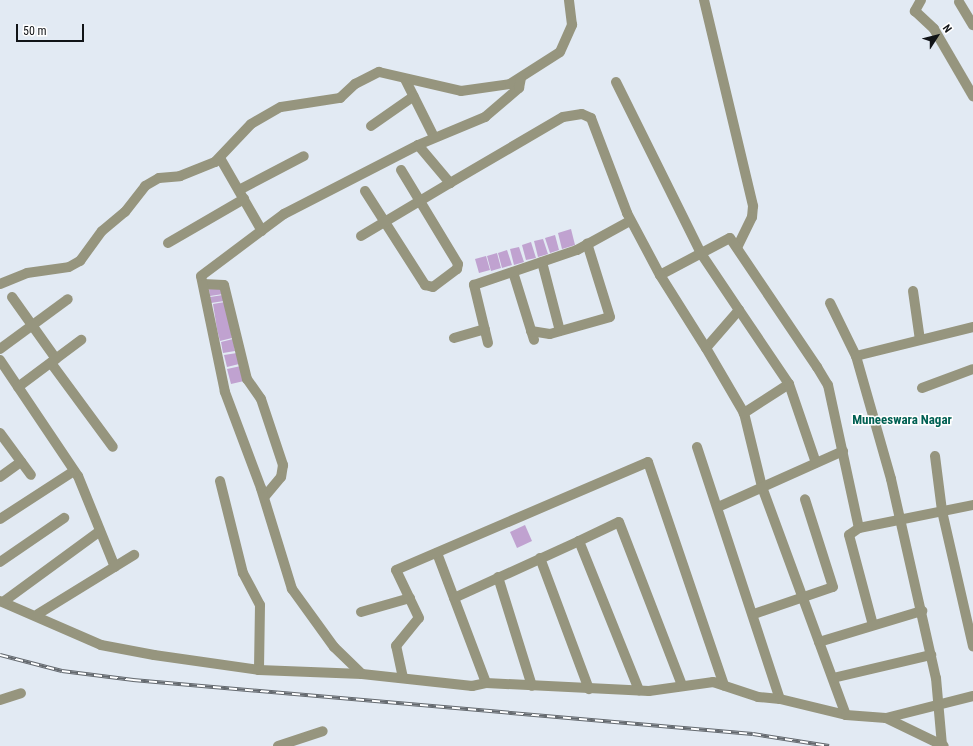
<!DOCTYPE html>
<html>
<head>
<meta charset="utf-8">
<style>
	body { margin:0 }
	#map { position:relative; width:973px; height:746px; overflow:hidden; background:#e2eaf3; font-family:"Roboto Condensed",sans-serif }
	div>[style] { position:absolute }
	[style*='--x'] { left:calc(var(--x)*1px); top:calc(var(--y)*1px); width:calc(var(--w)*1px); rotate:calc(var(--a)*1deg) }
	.building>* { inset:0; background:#c0a2d0 }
	.minor>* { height:10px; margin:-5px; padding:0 5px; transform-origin:5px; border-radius:5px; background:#96957e }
	.rail>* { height:4px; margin-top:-2px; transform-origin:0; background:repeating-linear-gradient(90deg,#fff 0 8px,#64696e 0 16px); box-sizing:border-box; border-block:1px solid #64696e }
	span { translate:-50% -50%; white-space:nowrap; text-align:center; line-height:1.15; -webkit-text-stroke:3px #fff; paint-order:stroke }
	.neighbourhood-label { font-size:13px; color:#006053; font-weight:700 }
	.north { position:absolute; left:917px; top:16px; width:40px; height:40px; -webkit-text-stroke:3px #fff; paint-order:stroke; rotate:54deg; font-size:11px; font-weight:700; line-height:16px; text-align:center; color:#111417 }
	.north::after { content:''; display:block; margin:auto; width:14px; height:18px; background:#111417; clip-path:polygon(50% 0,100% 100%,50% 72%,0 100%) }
	.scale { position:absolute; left:16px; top:24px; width:68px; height:18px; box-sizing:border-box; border:2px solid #111417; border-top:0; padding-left:5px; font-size:12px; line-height:14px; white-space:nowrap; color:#111417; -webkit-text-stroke:3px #fff; paint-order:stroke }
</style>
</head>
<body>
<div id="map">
	<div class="building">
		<div style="clip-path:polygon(571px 229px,575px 245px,562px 249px,558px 233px)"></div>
		<div style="clip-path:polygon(555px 235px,559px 250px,550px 253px,545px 238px)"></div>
		<div style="clip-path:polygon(543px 239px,548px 254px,538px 257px,534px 241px)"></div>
		<div style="clip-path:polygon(531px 242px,536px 258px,526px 260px,522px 245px)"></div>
		<div style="clip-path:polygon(519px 247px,524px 262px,514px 265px,510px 249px)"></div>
		<div style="clip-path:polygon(507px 250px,512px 265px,502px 268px,498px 253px)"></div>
		<div style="clip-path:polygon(497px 253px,501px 268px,491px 271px,487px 256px)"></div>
		<div style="clip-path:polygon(486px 256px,490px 270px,479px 273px,475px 259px)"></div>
		<div style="clip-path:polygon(222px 285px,223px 294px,210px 296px,209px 289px)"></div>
		<div style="clip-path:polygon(223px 295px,224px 301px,211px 303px,210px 297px)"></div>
		<div style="clip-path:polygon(225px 302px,232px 338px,220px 341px,217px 329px,226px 328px,217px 329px,213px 304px)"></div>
		<div style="clip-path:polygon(233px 339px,235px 351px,223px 353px,221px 342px)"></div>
		<div style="clip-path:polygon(237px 353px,239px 364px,227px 367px,224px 355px)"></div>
		<div style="clip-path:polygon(241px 366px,244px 381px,231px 384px,227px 369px)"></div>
		<div style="clip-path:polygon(525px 525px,532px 541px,517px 548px,510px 532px)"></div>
	</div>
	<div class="minor">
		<div style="--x:704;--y:0;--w:212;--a:76.6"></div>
		<div style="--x:753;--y:206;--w:11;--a:95"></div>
		<div style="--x:752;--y:217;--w:34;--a:116"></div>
		<div style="--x:921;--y:0;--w:13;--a:119"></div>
		<div style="--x:915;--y:11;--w:26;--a:43"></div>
		<div style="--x:934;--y:29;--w:78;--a:59.8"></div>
		<div style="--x:959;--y:2;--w:27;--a:59"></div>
		<div style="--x:405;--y:79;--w:65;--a:63.4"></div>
		<div style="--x:616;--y:82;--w:193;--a:63.6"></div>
		<div style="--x:702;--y:255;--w:66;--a:56.1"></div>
		<div style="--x:739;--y:310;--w:50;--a:131"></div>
		<div style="--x:706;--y:348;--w:75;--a:59.7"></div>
		<div style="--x:744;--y:413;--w:76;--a:76.3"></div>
		<div style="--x:762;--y:487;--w:243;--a:69.8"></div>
		<div style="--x:371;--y:126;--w:52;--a:-34.9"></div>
		<div style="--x:418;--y:145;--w:50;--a:49.9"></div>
		<div style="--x:450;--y:183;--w:131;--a:-30.3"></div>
		<div style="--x:563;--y:117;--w:19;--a:-9"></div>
		<div style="--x:582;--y:114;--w:10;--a:24"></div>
		<div style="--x:591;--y:118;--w:102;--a:69.2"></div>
		<div style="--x:627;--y:213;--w:70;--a:62"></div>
		<div style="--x:660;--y:275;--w:79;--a:-27.9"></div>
		<div style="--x:730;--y:238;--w:156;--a:56"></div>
		<div style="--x:817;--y:367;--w:21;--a:59"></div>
		<div style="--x:828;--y:385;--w:146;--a:77.8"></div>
		<div style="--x:859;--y:528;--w:116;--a:-11.4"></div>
		<div style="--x:220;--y:158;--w:84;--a:60.1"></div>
		<div style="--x:239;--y:190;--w:73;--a:-27.6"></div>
		<div style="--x:365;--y:191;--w:112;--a:57.4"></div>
		<div style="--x:425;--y:285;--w:8;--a:14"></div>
		<div style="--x:433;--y:287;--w:30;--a:-37"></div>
		<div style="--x:457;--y:269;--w:5;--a:-79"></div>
		<div style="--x:458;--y:264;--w:110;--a:-121.2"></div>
		<div style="--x:361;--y:236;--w:104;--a:-30.8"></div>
		<div style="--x:168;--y:243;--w:88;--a:-30.1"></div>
		<div style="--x:542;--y:262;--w:71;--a:75.4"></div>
		<div style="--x:513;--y:272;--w:71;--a:72.8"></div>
		<div style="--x:660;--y:275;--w:86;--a:57.8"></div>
		<div style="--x:0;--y:284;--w:29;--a:-22"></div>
		<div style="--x:27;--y:273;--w:42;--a:-8.1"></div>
		<div style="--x:69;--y:267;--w:13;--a:-29"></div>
		<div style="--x:80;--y:261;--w:37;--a:-54"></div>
		<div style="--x:102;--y:231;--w:30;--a:-40"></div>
		<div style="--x:125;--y:212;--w:33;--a:-52"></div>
		<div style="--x:145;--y:186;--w:16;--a:-30"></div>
		<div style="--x:159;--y:178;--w:21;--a:-5"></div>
		<div style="--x:180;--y:176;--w:38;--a:-22"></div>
		<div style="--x:215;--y:162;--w:52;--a:-46.5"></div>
		<div style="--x:251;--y:124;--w:34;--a:-30"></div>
		<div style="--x:281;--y:107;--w:60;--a:-8.7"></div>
		<div style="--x:340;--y:98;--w:21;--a:-43"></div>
		<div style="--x:355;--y:84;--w:27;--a:-27"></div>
		<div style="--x:379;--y:72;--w:84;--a:13"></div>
		<div style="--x:461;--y:91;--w:49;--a:-8.1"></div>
		<div style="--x:510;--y:84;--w:59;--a:-32.6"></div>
		<div style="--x:560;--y:52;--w:30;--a:-66"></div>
		<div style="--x:572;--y:25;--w:25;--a:-97"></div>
		<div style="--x:203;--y:284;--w:21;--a:3"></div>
		<div style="--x:224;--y:285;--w:97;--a:76.3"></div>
		<div style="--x:247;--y:379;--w:24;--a:55"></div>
		<div style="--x:261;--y:399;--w:70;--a:71.6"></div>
		<div style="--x:283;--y:465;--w:12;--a:99"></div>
		<div style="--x:281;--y:477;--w:26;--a:130"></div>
		<div style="--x:913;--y:291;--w:49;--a:81.9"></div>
		<div style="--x:12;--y:297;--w:76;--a:54.6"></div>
		<div style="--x:830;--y:303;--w:59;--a:63.9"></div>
		<div style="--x:856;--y:356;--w:128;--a:74.1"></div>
		<div style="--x:891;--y:479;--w:204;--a:77.3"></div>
		<div style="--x:936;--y:678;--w:67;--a:84.9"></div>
		<div style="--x:739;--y:310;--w:89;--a:56"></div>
		<div style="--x:789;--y:384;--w:54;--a:147.2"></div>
		<div style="--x:531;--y:331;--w:19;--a:9"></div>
		<div style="--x:550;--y:334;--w:62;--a:-15.8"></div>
		<div style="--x:610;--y:317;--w:77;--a:-107.3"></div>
		<div style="--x:454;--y:338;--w:32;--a:-16"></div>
		<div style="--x:488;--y:343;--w:60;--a:-103.6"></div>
		<div style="--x:474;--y:285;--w:109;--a:-18.8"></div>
		<div style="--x:577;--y:250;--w:60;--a:-28.7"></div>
		<div style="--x:0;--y:349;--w:84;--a:-36.3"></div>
		<div style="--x:856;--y:356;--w:121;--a:-13.9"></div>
		<div style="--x:0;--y:360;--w:140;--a:56.1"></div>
		<div style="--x:78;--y:476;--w:98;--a:67.9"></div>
		<div style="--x:51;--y:363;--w:104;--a:53.6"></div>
		<div style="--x:789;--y:384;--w:83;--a:71.1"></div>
		<div style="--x:18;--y:387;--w:79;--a:-36.7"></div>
		<div style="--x:922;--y:388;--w:54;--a:-20.4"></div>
		<div style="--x:0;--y:433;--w:52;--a:53.6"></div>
		<div style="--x:697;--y:447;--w:265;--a:71.8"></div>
		<div style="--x:935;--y:456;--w:55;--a:82.7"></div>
		<div style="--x:942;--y:511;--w:139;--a:77.1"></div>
		<div style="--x:0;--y:477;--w:26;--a:-36"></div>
		<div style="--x:220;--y:481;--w:95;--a:76"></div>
		<div style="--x:243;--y:573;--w:36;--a:62"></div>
		<div style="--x:260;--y:605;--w:65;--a:90.9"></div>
		<div style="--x:718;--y:507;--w:137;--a:-24.1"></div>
		<div style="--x:0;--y:519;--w:88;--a:-33"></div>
		<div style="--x:859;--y:528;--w:12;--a:145"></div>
		<div style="--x:849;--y:535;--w:93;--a:75.1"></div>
		<div style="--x:579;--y:541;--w:44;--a:-25.4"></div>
		<div style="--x:619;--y:522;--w:175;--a:68.9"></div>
		<div style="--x:437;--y:553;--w:139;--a:69.3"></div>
		<div style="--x:540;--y:558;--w:140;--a:69.5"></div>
		<div style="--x:0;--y:562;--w:78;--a:-34.5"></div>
		<div style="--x:498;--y:577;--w:114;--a:72.7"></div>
		<div style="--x:454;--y:598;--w:137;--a:-24.5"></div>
		<div style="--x:579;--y:541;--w:161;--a:68.1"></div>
		<div style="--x:0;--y:601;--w:110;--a:23.5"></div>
		<div style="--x:101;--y:645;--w:54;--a:10.7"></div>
		<div style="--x:154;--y:655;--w:106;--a:8.1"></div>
		<div style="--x:259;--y:670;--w:103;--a:2.2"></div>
		<div style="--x:362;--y:674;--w:111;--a:6.2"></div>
		<div style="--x:472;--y:686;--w:14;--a:-12"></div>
		<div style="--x:486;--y:683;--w:163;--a:2.8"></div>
		<div style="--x:649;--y:691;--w:65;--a:-8"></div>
		<div style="--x:713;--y:682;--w:47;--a:18.4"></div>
		<div style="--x:758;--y:697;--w:22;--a:5"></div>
		<div style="--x:780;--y:699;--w:68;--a:13.6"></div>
		<div style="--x:846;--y:715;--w:40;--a:4.3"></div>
		<div style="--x:886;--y:718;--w:64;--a:25.8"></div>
		<div style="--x:3;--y:602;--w:120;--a:-36.2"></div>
		<div style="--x:361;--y:612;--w:51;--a:-15.9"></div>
		<div style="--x:38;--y:614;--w:113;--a:-31.6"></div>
		<div style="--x:754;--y:614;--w:83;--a:-18.9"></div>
		<div style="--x:833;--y:587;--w:92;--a:-107.7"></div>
		<div style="--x:819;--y:642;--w:108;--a:-16.8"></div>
		<div style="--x:362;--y:674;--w:39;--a:-136"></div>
		<div style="--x:334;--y:647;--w:72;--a:-125.9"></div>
		<div style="--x:292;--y:589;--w:106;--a:-107.1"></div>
		<div style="--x:261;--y:488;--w:103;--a:-110.6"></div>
		<div style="--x:225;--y:392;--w:118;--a:-101.7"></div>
		<div style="--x:201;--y:276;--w:104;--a:-36.8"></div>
		<div style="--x:284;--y:214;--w:151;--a:-27.2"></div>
		<div style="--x:418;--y:145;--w:73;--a:-22.7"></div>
		<div style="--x:485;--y:117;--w:45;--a:-40.5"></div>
		<div style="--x:519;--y:88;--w:10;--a:-79"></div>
		<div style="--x:403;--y:678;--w:33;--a:-102"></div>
		<div style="--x:396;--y:646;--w:36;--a:-51"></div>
		<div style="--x:419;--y:618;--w:53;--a:-115.6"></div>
		<div style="--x:396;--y:570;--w:274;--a:-23.2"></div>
		<div style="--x:648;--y:462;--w:236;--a:71.2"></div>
		<div style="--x:833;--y:678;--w:101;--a:-13.2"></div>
		<div style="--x:0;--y:700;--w:22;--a:-18"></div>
		<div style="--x:886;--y:718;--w:90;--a:-14.2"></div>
		<div style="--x:278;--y:746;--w:47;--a:-18.4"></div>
	</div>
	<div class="rail">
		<div style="--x:0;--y:655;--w:64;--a:14.5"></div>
		<div style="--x:62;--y:671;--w:72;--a:7.2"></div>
		<div style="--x:133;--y:680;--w:622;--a:4.98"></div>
		<div style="--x:753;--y:734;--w:77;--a:9"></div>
	</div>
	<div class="neighbourhood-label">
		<span style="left:902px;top:420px">Muneeswara Nagar</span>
	</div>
	<div class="north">N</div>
	<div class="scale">50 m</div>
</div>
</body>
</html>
